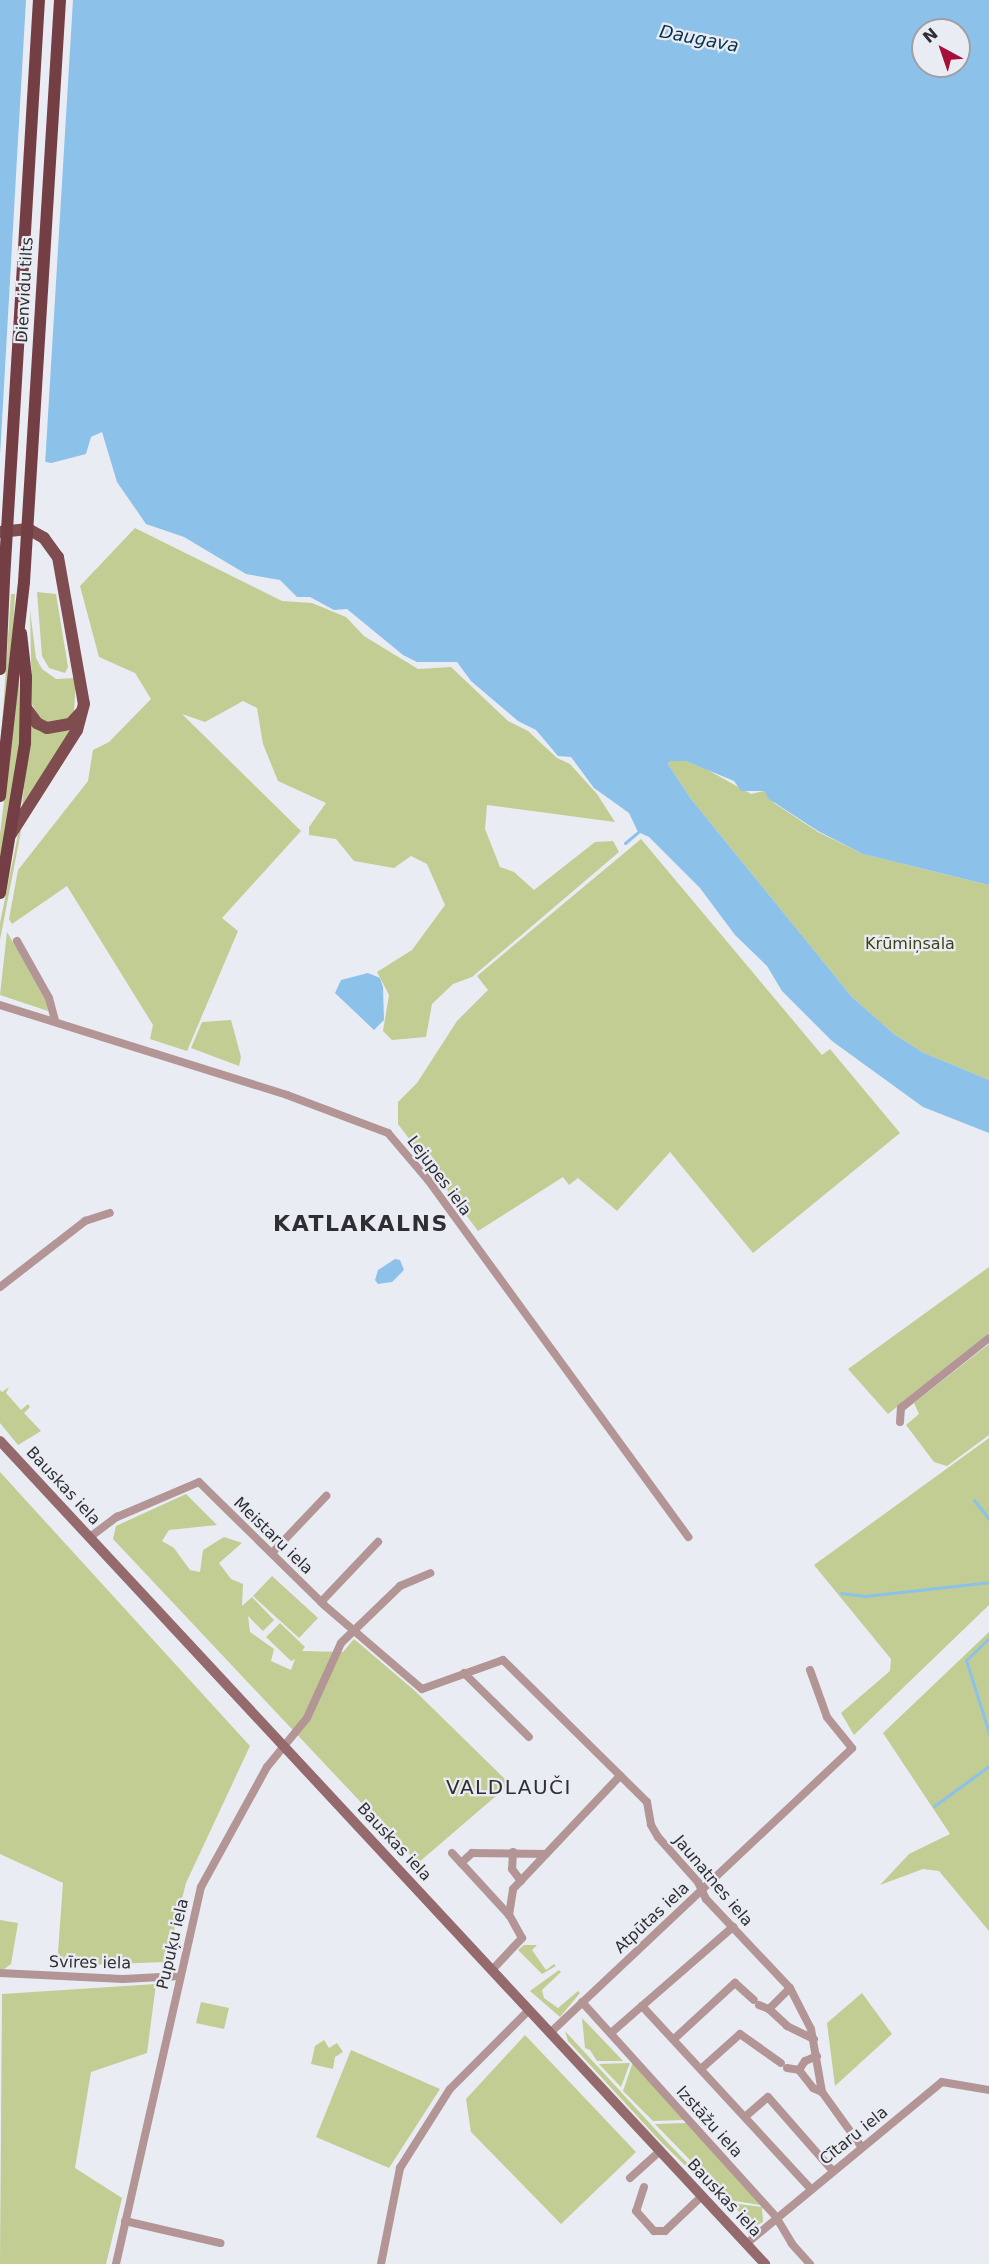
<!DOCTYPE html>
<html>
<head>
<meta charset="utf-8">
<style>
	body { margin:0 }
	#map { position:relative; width:989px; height:2264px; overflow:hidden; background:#eaecf4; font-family:"DejaVu Sans",sans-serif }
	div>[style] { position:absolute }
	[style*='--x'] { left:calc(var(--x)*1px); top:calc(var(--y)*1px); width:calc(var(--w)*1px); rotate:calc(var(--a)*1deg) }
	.green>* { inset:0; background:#c1cd93 }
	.water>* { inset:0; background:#8cc1ea }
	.pier>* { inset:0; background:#eaecf4 }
	.stream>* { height:3px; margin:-1.5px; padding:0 1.5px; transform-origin:1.5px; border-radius:1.5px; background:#8cc1ea }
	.minor>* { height:8px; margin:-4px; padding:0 4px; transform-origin:4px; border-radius:4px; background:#b39596 }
	.secondary>* { height:10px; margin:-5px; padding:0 5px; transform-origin:5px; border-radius:5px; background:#956a6d }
	.primary>* { height:12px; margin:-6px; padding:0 6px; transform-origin:6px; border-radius:6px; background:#7f4c50 }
	.trunk>* { height:12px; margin:-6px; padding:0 6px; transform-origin:6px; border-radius:6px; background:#743f44 }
	.trunk-bridge>* { height:12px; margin:-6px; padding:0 6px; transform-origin:6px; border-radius:6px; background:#743f44 }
	span { translate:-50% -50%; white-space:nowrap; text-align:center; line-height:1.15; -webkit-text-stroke:4.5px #eaecf4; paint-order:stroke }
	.street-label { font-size:16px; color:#2e2f32 }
	.park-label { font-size:16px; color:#3b4215 }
	.water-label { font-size:18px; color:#07324d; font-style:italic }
	.quarter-label { font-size:20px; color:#2e2f32; letter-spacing:1.5px }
	.district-label { font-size:22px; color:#2e2f32; font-weight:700; letter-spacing:1.5px }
	.north { position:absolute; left:911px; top:18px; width:60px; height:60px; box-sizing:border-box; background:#eaecf4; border:2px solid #9fa0a6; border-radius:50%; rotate:320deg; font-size:16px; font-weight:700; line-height:24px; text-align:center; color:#2e2f32 }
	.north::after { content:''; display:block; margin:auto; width:21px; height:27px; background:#a70f3a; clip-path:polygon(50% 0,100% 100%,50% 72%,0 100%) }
</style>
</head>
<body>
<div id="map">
	<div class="green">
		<div style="clip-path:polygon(135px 528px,282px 601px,312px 603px,346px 617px,364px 636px,418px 669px,451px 667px,508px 721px,528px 731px,557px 758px,570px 764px,597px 794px,615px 822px,487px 805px,485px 829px,500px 867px,514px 872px,534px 890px,595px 842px,613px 841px,619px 852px,472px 977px,453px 984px,432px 1004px,426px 1037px,392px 1040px,383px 1031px,389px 995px,377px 972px,412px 950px,445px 905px,427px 864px,411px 856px,394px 868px,354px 861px,336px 839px,309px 835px,309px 827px,326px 803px,278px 781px,263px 744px,257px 708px,243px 701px,205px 722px,182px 714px,301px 831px,222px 918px,238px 931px,187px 1051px,150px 1039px,153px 1025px,67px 886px,12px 924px,9px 919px,18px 870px,88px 781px,93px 750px,109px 742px,151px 699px,135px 673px,99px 657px,80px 586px)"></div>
		<div style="clip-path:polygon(37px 592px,56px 594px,68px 667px,65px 673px,49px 668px,42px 656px)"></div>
		<div style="clip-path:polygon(11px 594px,15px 594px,12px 652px,0 755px)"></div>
		<div style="clip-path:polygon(30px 610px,36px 658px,42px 669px,56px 679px,76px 678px,74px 713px,70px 719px,50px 724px,39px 718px,32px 704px)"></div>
		<div style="clip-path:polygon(19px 676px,20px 744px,0 868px,0 834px)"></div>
		<div style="clip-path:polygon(31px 723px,45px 733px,71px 730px,22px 806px)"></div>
		<div style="clip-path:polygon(670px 761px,686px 761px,706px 769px,751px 794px,764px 791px,774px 803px,818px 832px,863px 854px,989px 885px,989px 1080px,922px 1052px,894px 1034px,852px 997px,691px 799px,668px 764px)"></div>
		<div style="clip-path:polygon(19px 830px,21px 831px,0 940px,0 923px)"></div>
		<div style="clip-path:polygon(641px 839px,822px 1055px,830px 1049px,900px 1133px,753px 1253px,670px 1152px,617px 1211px,578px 1178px,569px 1185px,563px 1177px,478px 1231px,398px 1124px,398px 1102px,417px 1083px,457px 1021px,488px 990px,477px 976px)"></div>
		<div style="clip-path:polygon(7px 932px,46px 998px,48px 1011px,0 995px)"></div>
		<div style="clip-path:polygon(231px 1020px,241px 1057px,239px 1066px,191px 1048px,202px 1022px)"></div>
		<div style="clip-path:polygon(989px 1267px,989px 1333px,888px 1414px,848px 1369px)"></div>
		<div style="clip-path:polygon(989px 1344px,989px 1435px,947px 1466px,934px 1462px,906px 1425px,919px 1414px,914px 1403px)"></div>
		<div style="clip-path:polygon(9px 1387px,6px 1393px,21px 1410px,28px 1404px,30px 1407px,24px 1413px,41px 1431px,18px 1445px,0 1423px,0 1390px,2px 1392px)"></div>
		<div style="clip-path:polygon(989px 1438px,989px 1605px,854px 1735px,841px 1713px,890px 1671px,891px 1659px,814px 1565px)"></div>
		<div style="clip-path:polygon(0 1472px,250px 1746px,186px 1883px,166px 1962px,57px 1966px,63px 1883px,0 1854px)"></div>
		<div style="clip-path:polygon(186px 1494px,217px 1525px,169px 1530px,162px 1541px,174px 1548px,190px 1570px,200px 1572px,203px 1550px,224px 1537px,242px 1543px,219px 1563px,231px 1579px,243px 1584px,242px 1606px,252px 1597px,274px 1620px,263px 1631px,248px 1616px,250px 1632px,274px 1649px,271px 1661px,291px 1670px,295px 1659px,291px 1661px,266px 1637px,280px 1623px,305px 1647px,302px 1651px,343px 1652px,354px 1639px,415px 1691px,510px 1784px,418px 1863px,113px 1539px,116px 1526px)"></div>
		<div style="clip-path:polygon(272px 1576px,318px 1618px,299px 1638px,253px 1596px)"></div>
		<div style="clip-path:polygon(989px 1632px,989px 1931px,939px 1871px,923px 1869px,880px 1885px,909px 1854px,950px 1834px,883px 1733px)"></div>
		<div style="clip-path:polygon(0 1920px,18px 1923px,11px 1964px,3px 1970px,0 1970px)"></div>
		<div style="clip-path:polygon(524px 1945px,537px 1945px,532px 1950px,546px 1970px,554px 1964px,556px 1966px,542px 1974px,518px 1950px)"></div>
		<div style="clip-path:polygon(559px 1970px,561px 1972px,542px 1990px,544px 1998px,558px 2008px,578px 1991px,580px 1993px,560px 2017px,530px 1991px)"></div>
		<div style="clip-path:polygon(156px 1984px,147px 2053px,91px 2072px,75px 2168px,122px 2198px,106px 2264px,0 2264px,2px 1994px)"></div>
		<div style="clip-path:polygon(862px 1993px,892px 2034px,835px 2086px,827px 2023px)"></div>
		<div style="clip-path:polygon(201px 2002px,229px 2008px,224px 2029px,196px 2023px)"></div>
		<div style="clip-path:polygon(582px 2018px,605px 2042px,623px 2061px,597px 2061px,590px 2050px,585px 2048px)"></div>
		<div style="clip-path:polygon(565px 2031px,667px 2142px,697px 2173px,695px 2175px,660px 2141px,568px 2041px)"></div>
		<div style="clip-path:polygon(525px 2035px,636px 2152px,561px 2224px,471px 2132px,466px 2099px)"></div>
		<div style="clip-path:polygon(324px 2040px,329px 2048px,337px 2043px,343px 2052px,335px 2057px,333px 2069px,311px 2064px,315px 2046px)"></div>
		<div style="clip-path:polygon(351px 2050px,440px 2089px,389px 2168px,316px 2137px)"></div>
		<div style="clip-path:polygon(633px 2062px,685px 2120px,653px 2121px,623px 2091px)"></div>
		<div style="clip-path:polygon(630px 2063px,621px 2087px,599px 2064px)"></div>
		<div style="clip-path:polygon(687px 2123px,759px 2203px,760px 2205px,729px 2200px,655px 2124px)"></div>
		<div style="clip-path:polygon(731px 2203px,762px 2207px,763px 2222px,753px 2227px)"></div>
	</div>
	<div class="water">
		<div style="clip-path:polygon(evenodd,0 0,989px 0,989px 885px,863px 854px,818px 831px,769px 799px,764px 791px,741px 791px,734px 781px,686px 761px,670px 761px,668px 764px,691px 799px,852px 997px,894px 1034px,922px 1052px,989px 1080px,989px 1133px,923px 1107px,832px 1041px,782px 991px,767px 966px,735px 935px,700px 888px,649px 837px,638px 832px,629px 813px,594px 788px,571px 757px,558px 756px,536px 730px,518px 721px,471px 681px,457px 662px,417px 662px,403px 655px,347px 609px,334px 610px,310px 597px,297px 597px,280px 580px,246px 574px,184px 537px,146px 524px,117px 482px,102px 432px,91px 437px,86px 454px,51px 463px,0 453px,0 0,923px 30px,959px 30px,959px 66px,923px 66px,923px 30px)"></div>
		<div style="clip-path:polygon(368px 973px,380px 978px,383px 987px,384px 1020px,374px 1030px,335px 993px,341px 980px)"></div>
		<div style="clip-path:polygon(395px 1259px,400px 1260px,404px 1270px,392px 1282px,378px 1284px,375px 1280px,378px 1270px)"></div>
	</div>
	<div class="pier">
		<div style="clip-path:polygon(26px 0,73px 0,45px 465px,0 456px)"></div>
	</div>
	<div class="stream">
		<div style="--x:625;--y:843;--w:17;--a:-40"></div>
		<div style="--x:974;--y:1500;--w:24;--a:52"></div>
		<div style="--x:841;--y:1593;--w:24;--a:7"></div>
		<div style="--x:865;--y:1596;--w:125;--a:-6.4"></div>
		<div style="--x:989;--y:1638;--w:32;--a:136"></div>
		<div style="--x:966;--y:1660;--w:77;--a:72.5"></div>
		<div style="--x:934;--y:1806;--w:68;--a:-36"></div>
	</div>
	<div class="minor">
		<div style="--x:17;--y:941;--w:65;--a:60.7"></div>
		<div style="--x:49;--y:998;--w:23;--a:75"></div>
		<div style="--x:0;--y:1005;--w:301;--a:17.4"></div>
		<div style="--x:287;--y:1095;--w:108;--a:20.6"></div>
		<div style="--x:388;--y:1133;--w:62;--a:49.6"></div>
		<div style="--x:428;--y:1180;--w:442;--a:53.9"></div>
		<div style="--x:0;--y:1287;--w:108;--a:-37.8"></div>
		<div style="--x:85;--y:1221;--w:26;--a:-18"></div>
		<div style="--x:900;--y:1422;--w:14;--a:-86"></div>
		<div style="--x:901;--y:1408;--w:112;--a:-38.5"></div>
		<div style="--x:90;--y:1537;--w:34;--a:-37"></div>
		<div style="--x:117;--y:1517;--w:89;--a:-23.1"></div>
		<div style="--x:199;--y:1482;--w:175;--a:44.5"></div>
		<div style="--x:324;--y:1605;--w:129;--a:40.6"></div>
		<div style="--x:422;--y:1689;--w:86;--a:-19.7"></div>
		<div style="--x:503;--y:1660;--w:202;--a:44.6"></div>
		<div style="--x:647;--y:1802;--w:23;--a:80"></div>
		<div style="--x:651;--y:1825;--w:14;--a:60"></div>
		<div style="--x:658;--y:1837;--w:60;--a:48.4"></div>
		<div style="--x:698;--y:1882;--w:19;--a:65"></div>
		<div style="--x:706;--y:1899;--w:122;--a:46.7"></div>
		<div style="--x:790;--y:1988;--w:46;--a:62.9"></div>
		<div style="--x:811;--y:2029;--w:64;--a:80.1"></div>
		<div style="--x:822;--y:2092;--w:67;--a:54.2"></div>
		<div style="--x:272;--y:1553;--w:79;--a:-46.5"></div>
		<div style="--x:321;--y:1602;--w:83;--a:-46.5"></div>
		<div style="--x:464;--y:1673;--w:91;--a:44.6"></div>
		<div style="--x:513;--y:1852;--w:17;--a:93"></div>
		<div style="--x:512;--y:1869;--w:15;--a:53"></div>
		<div style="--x:452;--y:1853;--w:84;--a:47.4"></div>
		<div style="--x:461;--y:1863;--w:15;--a:-42"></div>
		<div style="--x:472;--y:1853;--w:74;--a:0.8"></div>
		<div style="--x:492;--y:1970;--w:44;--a:-46.8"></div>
		<div style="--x:522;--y:1938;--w:26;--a:-119"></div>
		<div style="--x:509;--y:1915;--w:26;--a:-81"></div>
		<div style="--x:513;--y:1889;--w:156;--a:-46.6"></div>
		<div style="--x:0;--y:1973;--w:123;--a:2.8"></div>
		<div style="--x:123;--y:1979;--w:57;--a:-3"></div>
		<div style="--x:790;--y:1988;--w:30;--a:135"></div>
		<div style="--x:769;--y:2009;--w:25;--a:43"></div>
		<div style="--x:787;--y:2026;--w:30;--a:26"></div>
		<div style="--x:582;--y:2002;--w:290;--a:47.9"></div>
		<div style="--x:776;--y:2217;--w:31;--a:59"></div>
		<div style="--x:792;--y:2244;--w:27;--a:48"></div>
		<div style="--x:759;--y:2005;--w:11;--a:22"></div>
		<div style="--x:642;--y:2006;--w:121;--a:-41"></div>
		<div style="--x:550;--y:2033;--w:415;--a:-43.3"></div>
		<div style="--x:852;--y:1748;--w:40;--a:-129"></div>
		<div style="--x:827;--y:1717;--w:50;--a:-109.9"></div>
		<div style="--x:611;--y:2033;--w:41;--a:-41.1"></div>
		<div style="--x:642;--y:2006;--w:249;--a:47.3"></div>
		<div style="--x:674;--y:2039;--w:83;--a:-42.6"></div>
		<div style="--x:735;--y:1983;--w:25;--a:42"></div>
		<div style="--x:817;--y:2056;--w:13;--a:157"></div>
		<div style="--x:805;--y:2061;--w:11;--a:124"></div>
		<div style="--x:799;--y:2070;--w:23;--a:52"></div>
		<div style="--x:813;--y:2088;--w:10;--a:24"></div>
		<div style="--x:702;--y:2068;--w:51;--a:-41.8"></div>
		<div style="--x:740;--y:2034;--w:50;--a:35.3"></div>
		<div style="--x:787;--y:2068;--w:12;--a:9"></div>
		<div style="--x:746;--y:2116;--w:29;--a:-41"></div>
		<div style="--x:768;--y:2097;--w:97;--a:48.8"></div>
		<div style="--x:630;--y:2178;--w:40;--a:-42"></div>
		<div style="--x:644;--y:2187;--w:25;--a:108"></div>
		<div style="--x:636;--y:2211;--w:27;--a:48"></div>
		<div style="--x:654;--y:2231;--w:11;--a:0"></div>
		<div style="--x:665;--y:2231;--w:51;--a:-43.4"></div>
		<div style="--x:125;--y:2221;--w:98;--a:13"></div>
		<div style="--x:746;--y:2244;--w:254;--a:-39.6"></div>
		<div style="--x:942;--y:2082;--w:48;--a:9.7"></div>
		<div style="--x:116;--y:2264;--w:386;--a:-77.3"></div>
		<div style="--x:201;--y:1887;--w:137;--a:-61.2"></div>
		<div style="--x:267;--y:1767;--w:63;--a:-50.8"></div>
		<div style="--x:307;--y:1718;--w:82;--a:-65.6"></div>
		<div style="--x:341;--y:1643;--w:82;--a:-44"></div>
		<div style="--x:400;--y:1586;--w:33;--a:-23"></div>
		<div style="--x:381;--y:2264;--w:98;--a:-78.8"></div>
		<div style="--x:400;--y:2168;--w:93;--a:-57.7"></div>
		<div style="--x:450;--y:2089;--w:112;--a:-45"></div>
	</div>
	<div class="secondary">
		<div style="--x:0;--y:1441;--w:1124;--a:47.09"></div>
	</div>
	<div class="primary">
		<div style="--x:0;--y:532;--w:28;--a:-6"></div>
		<div style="--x:28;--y:529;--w:18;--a:29"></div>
		<div style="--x:44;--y:538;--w:24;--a:54"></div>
		<div style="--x:58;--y:557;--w:149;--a:80"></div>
		<div style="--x:84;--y:704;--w:27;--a:105"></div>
		<div style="--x:77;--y:730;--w:123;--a:122.4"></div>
		<div style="--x:26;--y:708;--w:19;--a:54"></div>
		<div style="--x:37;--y:723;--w:11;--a:27"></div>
		<div style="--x:47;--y:728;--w:23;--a:-10"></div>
		<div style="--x:70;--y:724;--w:16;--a:-47"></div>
	</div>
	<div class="trunk">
		<div style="--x:0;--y:669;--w:89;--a:-87.4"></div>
		<div style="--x:0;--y:796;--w:215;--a:-83.6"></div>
		<div style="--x:0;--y:893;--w:152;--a:-80.5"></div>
		<div style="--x:25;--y:743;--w:66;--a:-89.1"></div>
		<div style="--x:26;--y:677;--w:44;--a:-96.5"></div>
	</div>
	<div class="trunk-bridge">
		<div style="--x:4;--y:580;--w:581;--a:-86.55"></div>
		<div style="--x:24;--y:582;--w:583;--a:-86.46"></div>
	</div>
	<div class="street-label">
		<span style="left:25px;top:290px;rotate:-87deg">Dienvidu tilts</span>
		<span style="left:439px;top:1176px;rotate:53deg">Lejupes iela</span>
		<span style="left:63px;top:1486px;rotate:47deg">Bauskas iela</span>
		<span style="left:273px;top:1536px;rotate:44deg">Meistaru iela</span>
		<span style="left:394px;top:1842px;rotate:47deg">Bauskas iela</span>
		<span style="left:713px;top:1881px;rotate:50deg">Jaunatnes iela</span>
		<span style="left:652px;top:1918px;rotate:-43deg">Atpūtas iela</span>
		<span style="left:173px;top:1944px;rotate:-77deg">Pupuķu iela</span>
		<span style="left:90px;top:1963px;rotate:1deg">Svīres iela</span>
		<span style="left:709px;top:2122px;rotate:48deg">Izstāžu iela</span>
		<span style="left:854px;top:2136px;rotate:-39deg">Cītaru iela</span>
		<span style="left:724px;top:2198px;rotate:47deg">Bauskas iela</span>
	</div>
	<div class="park-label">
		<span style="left:910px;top:944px">Krūmiņsala</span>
	</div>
	<div class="water-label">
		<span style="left:699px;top:39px;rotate:11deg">Daugava</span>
	</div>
	<div class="quarter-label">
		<span style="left:509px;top:1787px">VALDLAUČI</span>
	</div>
	<div class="district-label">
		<span style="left:361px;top:1224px">KATLAKALNS</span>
	</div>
	<div class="north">N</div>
</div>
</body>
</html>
